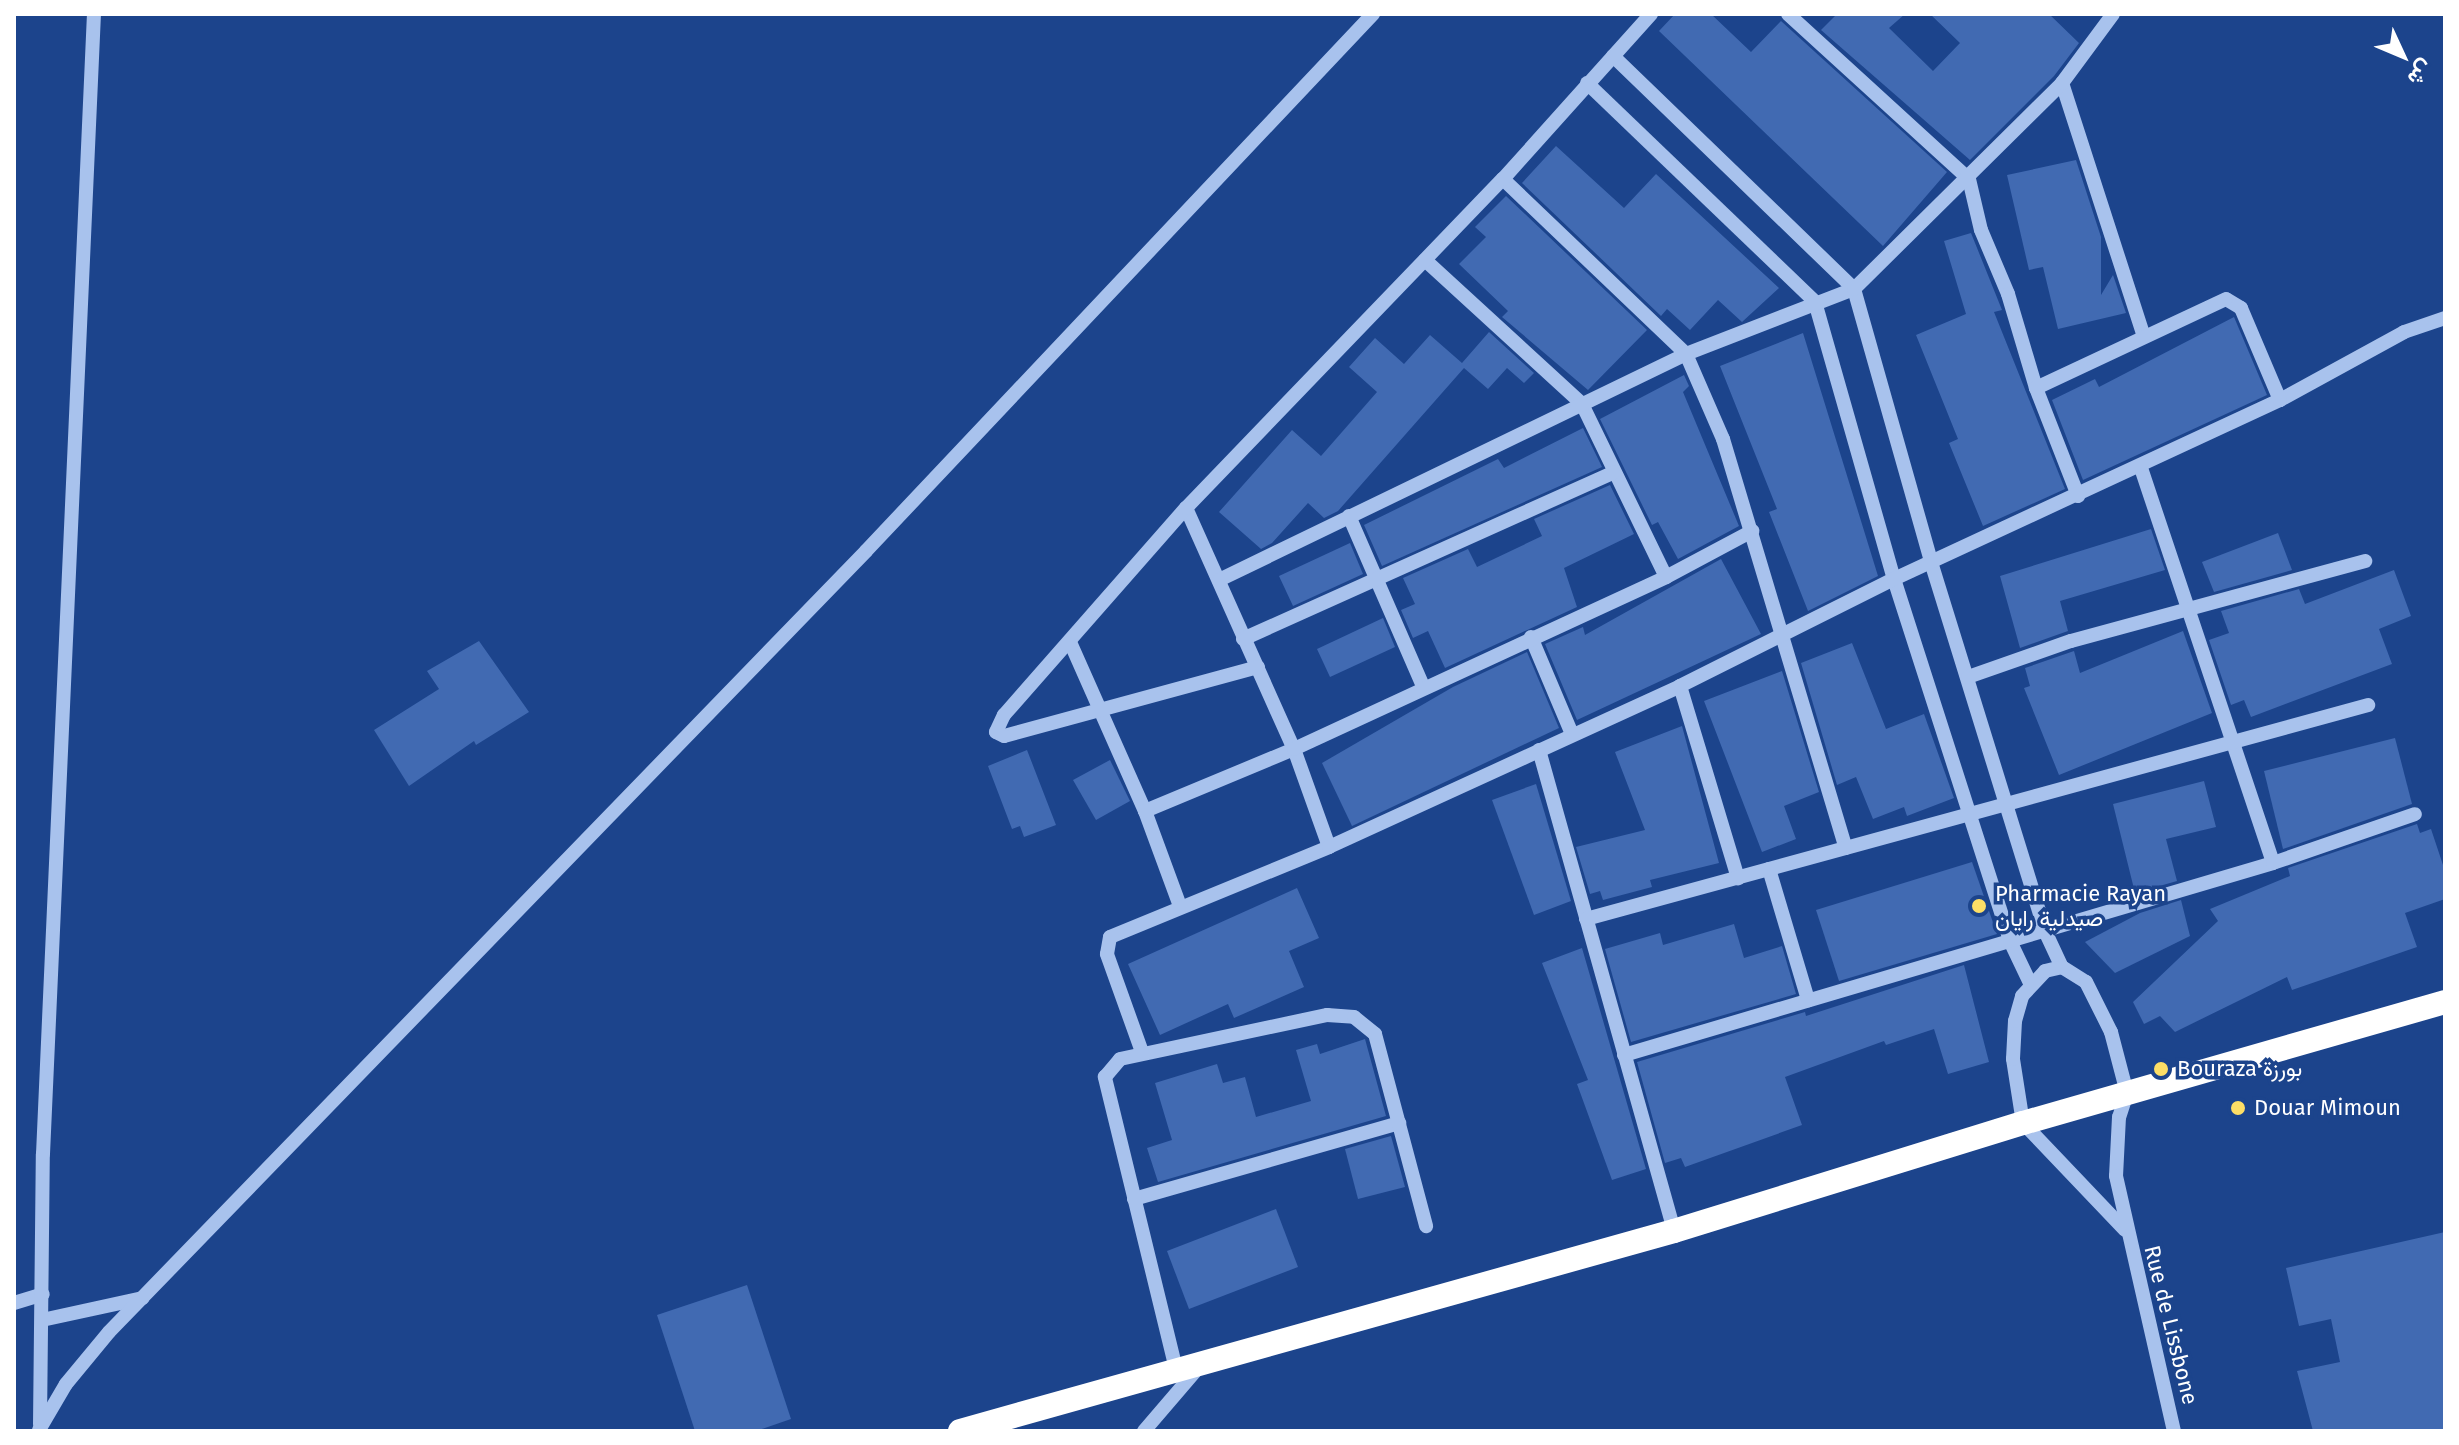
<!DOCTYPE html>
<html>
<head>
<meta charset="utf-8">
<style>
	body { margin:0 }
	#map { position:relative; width:2459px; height:1445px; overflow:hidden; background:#1c448c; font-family:"Fira Sans",Vazirmatn,sans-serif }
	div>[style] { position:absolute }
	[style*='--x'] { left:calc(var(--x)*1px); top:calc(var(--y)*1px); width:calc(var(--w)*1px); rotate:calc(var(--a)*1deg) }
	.building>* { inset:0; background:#416ab2 }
	.minor>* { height:14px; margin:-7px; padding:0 7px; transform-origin:7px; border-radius:7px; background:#a8c2ed }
	.highway>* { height:24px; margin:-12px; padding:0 12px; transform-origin:12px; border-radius:12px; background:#fff }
	.dots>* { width:22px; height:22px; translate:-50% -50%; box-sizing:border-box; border:4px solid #1c448c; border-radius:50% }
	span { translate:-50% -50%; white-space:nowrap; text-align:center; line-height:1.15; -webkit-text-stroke:7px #1c448c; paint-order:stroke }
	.poi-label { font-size:22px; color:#fff }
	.left { translate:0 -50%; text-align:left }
	.street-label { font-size:22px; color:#fff }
	.frame { position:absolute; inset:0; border:16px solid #fff; pointer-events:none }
	.north { position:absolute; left:2363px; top:16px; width:80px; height:80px; -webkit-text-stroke:6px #1c448c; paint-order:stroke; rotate:134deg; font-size:22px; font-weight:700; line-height:32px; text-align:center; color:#fff }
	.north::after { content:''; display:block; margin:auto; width:28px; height:36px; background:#fff; clip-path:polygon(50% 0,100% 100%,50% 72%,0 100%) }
</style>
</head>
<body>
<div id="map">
	<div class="building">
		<div style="clip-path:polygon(1675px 14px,1711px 14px,1751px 52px,1781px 21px,1947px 172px,1883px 246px,1659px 31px)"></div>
		<div style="clip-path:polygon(1837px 14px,1905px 14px,1889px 28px,1933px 71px,1960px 43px,1930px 14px,2049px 14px,2079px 43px,2054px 76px,1970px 160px,1821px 30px)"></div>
		<div style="clip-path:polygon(1556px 146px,1624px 208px,1656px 174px,1779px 288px,1742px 322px,1718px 300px,1690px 330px,1667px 309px,1661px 316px,1522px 183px)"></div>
		<div style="clip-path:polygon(2076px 160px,2101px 237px,2101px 295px,2113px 275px,2126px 313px,2058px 329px,2043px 267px,2029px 270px,2007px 175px)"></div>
		<div style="clip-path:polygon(1506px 196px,1647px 330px,1588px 390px,1502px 317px,1508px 311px,1459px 264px,1486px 237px,1475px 227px)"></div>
		<div style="clip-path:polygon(1971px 233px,2002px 310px,1994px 312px,2065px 489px,1983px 526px,1949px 443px,1958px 439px,1916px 335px,1966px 314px,1944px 241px)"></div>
		<div style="clip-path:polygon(2234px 317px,2267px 395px,2083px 480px,2052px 400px,2095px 379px,2099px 387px)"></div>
		<div style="clip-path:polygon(1489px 332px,1534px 373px,1524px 383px,1507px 368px,1488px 389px,1464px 368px,1338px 511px,1324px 518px,1308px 503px,1272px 543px,1261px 549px,1219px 512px,1292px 430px,1321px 456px,1377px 392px,1349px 367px,1375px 338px,1404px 364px,1430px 335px,1462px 363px)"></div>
		<div style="clip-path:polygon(1803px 333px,1878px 576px,1808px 611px,1769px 512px,1777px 509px,1720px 366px)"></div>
		<div style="clip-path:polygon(1684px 375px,1689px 386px,1683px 392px,1739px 526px,1678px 559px,1658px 522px,1652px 525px,1600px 419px)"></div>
		<div style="clip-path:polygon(1583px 428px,1602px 467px,1382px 566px,1364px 525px,1498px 459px,1504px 468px)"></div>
		<div style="clip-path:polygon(1610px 485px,1634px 534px,1564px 568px,1577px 607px,1445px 668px,1428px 631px,1413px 638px,1401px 610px,1415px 604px,1403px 578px,1468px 549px,1477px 567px,1542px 536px,1534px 519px)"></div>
		<div style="clip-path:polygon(2151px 529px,2165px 570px,2060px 601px,2068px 631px,2020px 648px,2000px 576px)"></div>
		<div style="clip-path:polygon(2278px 533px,2292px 570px,2214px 592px,2202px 562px)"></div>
		<div style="clip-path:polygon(1350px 543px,1363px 574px,1293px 606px,1279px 576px)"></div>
		<div style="clip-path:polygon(1721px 559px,1761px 634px,1577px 720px,1545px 644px,1583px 627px,1585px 635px)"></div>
		<div style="clip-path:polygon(2394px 570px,2411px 616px,2379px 629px,2392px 664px,2251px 717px,2244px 700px,2231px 705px,2209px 640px,2229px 633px,2221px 611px,2299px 589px,2305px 604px)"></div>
		<div style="clip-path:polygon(1383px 618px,1395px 647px,1330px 677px,1317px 649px)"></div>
		<div style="clip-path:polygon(2183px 631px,2212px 713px,2059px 775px,2024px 688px,2030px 686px,2025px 668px,2074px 651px,2080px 673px)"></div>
		<div style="clip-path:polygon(479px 641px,529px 712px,476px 745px,474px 741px,409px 786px,374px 730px,439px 689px,427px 671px)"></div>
		<div style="clip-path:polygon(1852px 643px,1886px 729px,1924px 714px,1954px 798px,1907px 816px,1904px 807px,1873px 819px,1856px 777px,1837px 785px,1801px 663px)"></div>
		<div style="clip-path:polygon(1527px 652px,1559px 728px,1352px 826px,1322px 763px,1453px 687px)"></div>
		<div style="clip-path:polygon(1782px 671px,1819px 792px,1784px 806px,1796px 839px,1762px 852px,1704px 701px)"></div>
		<div style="clip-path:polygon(1682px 726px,1719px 863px,1650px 880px,1652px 887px,1603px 900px,1600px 891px,1590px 894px,1576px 847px,1645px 830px,1615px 752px)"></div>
		<div style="clip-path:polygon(2395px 738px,2412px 804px,2283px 849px,2264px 771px)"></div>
		<div style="clip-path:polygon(1027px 750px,1056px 825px,1024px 837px,1020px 826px,1012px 829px,988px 766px)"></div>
		<div style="clip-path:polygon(1110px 760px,1130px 801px,1096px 820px,1073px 780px)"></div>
		<div style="clip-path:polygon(2204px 781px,2216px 827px,2166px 839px,2177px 881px,2135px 893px,2113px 804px)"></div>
		<div style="clip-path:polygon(1536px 784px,1571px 901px,1534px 915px,1492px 800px)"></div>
		<div style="clip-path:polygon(2417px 824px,2420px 833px,2431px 829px,2445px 871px,2445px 899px,2405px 913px,2417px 947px,2292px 990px,2287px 977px,2175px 1032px,2160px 1016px,2144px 1024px,2133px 1002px,2218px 921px,2210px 909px,2290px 876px,2288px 868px)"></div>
		<div style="clip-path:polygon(1972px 862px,1997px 934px,1839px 981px,1816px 910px)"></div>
		<div style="clip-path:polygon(1297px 888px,1319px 938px,1289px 951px,1304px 987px,1234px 1018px,1228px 1004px,1160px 1035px,1128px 964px)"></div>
		<div style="clip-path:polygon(2181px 900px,2190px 936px,2115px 973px,2085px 942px,2140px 913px)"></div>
		<div style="clip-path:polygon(1734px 924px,1744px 958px,1782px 946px,1796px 994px,1631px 1042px,1605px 949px,1660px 933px,1663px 945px)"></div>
		<div style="clip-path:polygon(1582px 948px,1646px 1169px,1612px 1180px,1577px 1084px,1588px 1080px,1542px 963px)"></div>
		<div style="clip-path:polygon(1964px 965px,1989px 1062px,1948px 1074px,1934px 1029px,1886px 1045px,1884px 1041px,1785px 1077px,1802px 1125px,1685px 1167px,1681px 1158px,1665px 1163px,1637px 1062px,1805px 1012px,1806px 1016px)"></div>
		<div style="clip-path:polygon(1365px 1039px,1386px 1116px,1158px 1182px,1147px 1148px,1172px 1140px,1155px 1083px,1217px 1064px,1223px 1083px,1245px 1077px,1256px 1117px,1311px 1101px,1296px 1050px,1317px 1044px,1320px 1054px)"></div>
		<div style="clip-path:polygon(1391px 1136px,1405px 1187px,1358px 1199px,1345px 1149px)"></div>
		<div style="clip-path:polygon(1276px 1209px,1298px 1267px,1189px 1309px,1167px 1251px)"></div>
		<div style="clip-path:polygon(2445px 1232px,2445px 1431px,2313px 1431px,2297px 1371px,2340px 1362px,2331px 1319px,2299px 1326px,2286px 1268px)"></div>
		<div style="clip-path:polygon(747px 1285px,791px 1419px,756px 1431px,695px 1431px,657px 1315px)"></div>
	</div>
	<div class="minor">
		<div style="--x:1788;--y:14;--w:245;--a:42.4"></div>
		<div style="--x:1969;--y:179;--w:52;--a:76.8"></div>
		<div style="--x:1981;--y:230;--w:69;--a:67.1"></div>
		<div style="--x:2008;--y:294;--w:98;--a:73.4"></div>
		<div style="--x:2036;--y:388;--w:116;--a:68.7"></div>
		<div style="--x:1613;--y:56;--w:335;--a:44"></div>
		<div style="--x:1854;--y:289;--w:284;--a:74.2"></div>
		<div style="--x:1931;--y:562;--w:386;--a:72.8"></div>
		<div style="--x:2045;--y:931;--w:40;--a:65"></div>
		<div style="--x:1587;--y:83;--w:316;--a:43.8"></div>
		<div style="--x:1815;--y:302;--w:288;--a:74.1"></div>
		<div style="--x:1894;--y:579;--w:380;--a:72.2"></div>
		<div style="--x:2010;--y:941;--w:47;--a:64.5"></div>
		<div style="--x:2062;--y:83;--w:264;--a:72.1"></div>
		<div style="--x:1503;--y:179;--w:253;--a:43.7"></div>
		<div style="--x:1686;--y:354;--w:93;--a:66.5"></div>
		<div style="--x:1723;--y:439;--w:427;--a:73.3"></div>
		<div style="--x:1425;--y:260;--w:213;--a:42.5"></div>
		<div style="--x:1582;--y:404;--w:192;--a:64.1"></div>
		<div style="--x:2280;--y:400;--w:141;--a:-28.7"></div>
		<div style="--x:2404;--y:332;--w:43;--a:-18.9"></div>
		<div style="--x:2141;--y:468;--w:416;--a:71.5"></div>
		<div style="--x:1186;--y:508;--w:264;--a:65.9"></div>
		<div style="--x:1294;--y:749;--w:104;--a:70.3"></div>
		<div style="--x:1349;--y:516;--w:185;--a:66.5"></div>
		<div style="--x:1219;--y:580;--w:519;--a:-25.82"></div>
		<div style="--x:1686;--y:354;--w:180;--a:-21.2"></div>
		<div style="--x:1854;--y:289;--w:293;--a:-44.7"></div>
		<div style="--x:2062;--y:83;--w:86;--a:-53.5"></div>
		<div style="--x:1531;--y:637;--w:105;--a:67.1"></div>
		<div style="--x:1243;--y:639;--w:406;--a:-24.2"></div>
		<div style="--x:1070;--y:642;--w:185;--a:66.1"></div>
		<div style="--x:1145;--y:811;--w:101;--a:69.8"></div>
		<div style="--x:1258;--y:667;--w:263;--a:164.8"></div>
		<div style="--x:1004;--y:736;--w:9;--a:-153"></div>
		<div style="--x:996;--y:732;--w:19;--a:-65"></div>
		<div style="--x:1004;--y:715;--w:276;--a:-48.7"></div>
		<div style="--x:1186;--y:508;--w:457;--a:-46.1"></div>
		<div style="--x:1503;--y:179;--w:222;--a:-48.1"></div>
		<div style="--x:1968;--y:677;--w:109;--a:-19.3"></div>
		<div style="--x:2071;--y:641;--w:305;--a:-15.2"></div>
		<div style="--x:1680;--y:686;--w:201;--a:73.2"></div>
		<div style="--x:1539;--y:750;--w:500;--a:74.3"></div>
		<div style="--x:1145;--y:811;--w:161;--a:-22.6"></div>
		<div style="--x:1294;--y:749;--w:410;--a:-24.8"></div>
		<div style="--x:1666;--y:577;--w:98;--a:-28.1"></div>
		<div style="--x:1769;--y:869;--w:137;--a:73.4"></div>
		<div style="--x:1586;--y:919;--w:811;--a:-15.3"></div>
		<div style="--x:1142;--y:1052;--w:104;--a:-109.7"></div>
		<div style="--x:1107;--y:954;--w:17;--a:-80"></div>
		<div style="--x:1110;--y:937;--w:237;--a:-22.3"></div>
		<div style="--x:1329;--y:847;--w:386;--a:-24.6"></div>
		<div style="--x:1680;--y:686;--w:239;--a:-26.6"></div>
		<div style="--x:1894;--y:579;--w:425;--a:-24.9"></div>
		<div style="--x:2280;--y:400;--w:100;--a:-113"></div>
		<div style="--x:2241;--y:308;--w:17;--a:-149"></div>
		<div style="--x:2226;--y:299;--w:210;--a:154.9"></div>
		<div style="--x:1624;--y:1055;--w:677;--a:-16.48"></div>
		<div style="--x:2273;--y:863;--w:150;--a:-19"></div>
		<div style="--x:1134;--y:1199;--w:276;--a:-16"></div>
		<div style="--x:2125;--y:1230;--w:148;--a:-133.6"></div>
		<div style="--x:2023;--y:1123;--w:65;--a:-98.9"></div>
		<div style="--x:2013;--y:1059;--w:38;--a:-87"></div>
		<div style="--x:2015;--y:1021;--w:26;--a:-74"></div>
		<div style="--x:2022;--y:996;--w:34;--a:-47"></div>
		<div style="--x:2045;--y:971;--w:17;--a:-13"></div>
		<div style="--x:2062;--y:967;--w:28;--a:32"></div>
		<div style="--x:2086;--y:982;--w:56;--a:63.4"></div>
		<div style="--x:2111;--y:1032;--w:63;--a:75.3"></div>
		<div style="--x:2127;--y:1093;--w:25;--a:108"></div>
		<div style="--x:2119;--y:1117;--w:59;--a:92.9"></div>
		<div style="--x:2116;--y:1176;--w:262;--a:77.2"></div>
		<div style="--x:14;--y:1303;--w:30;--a:-17"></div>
		<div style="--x:42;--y:1320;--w:103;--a:-12.3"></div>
		<div style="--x:1176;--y:1369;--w:301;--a:-103.7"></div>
		<div style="--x:1105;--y:1077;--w:23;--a:-50"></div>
		<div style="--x:1120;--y:1059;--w:212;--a:-12"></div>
		<div style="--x:1327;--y:1015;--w:27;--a:4"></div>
		<div style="--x:1354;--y:1017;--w:27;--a:39"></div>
		<div style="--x:1375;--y:1034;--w:199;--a:75.1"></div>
		<div style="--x:40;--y:1424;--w:270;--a:-89.4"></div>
		<div style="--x:43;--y:1154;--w:1141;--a:-87.44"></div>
		<div style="--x:39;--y:1430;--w:53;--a:-59.6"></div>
		<div style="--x:66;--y:1384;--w:67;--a:-50.4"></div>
		<div style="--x:109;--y:1332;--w:1088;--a:-45.89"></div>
		<div style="--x:866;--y:551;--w:739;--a:-46.65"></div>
		<div style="--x:1144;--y:1431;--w:83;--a:-49.4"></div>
	</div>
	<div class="highway">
		<div style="--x:960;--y:1431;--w:741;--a:-15.65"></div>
		<div style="--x:1674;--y:1231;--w:365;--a:-17.2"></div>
		<div style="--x:2023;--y:1123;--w:439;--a:-16"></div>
	</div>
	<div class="dots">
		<div style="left:1979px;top:906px;background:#fdde66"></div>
		<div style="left:2161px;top:1069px;background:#fdde66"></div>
		<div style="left:2238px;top:1108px;background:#fdde66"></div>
	</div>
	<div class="poi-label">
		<span class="left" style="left:1995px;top:906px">Pharmacie Rayan<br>صيدلية رايان</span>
		<span class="left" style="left:2177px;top:1069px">Bouraza بورزة</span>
		<span class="left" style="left:2254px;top:1108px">Douar Mimoun</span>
	</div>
	<div class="street-label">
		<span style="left:2171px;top:1325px;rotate:76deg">Rue de Lissbone</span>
	</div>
	<div class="frame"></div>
	<div class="north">ش</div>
</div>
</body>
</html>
